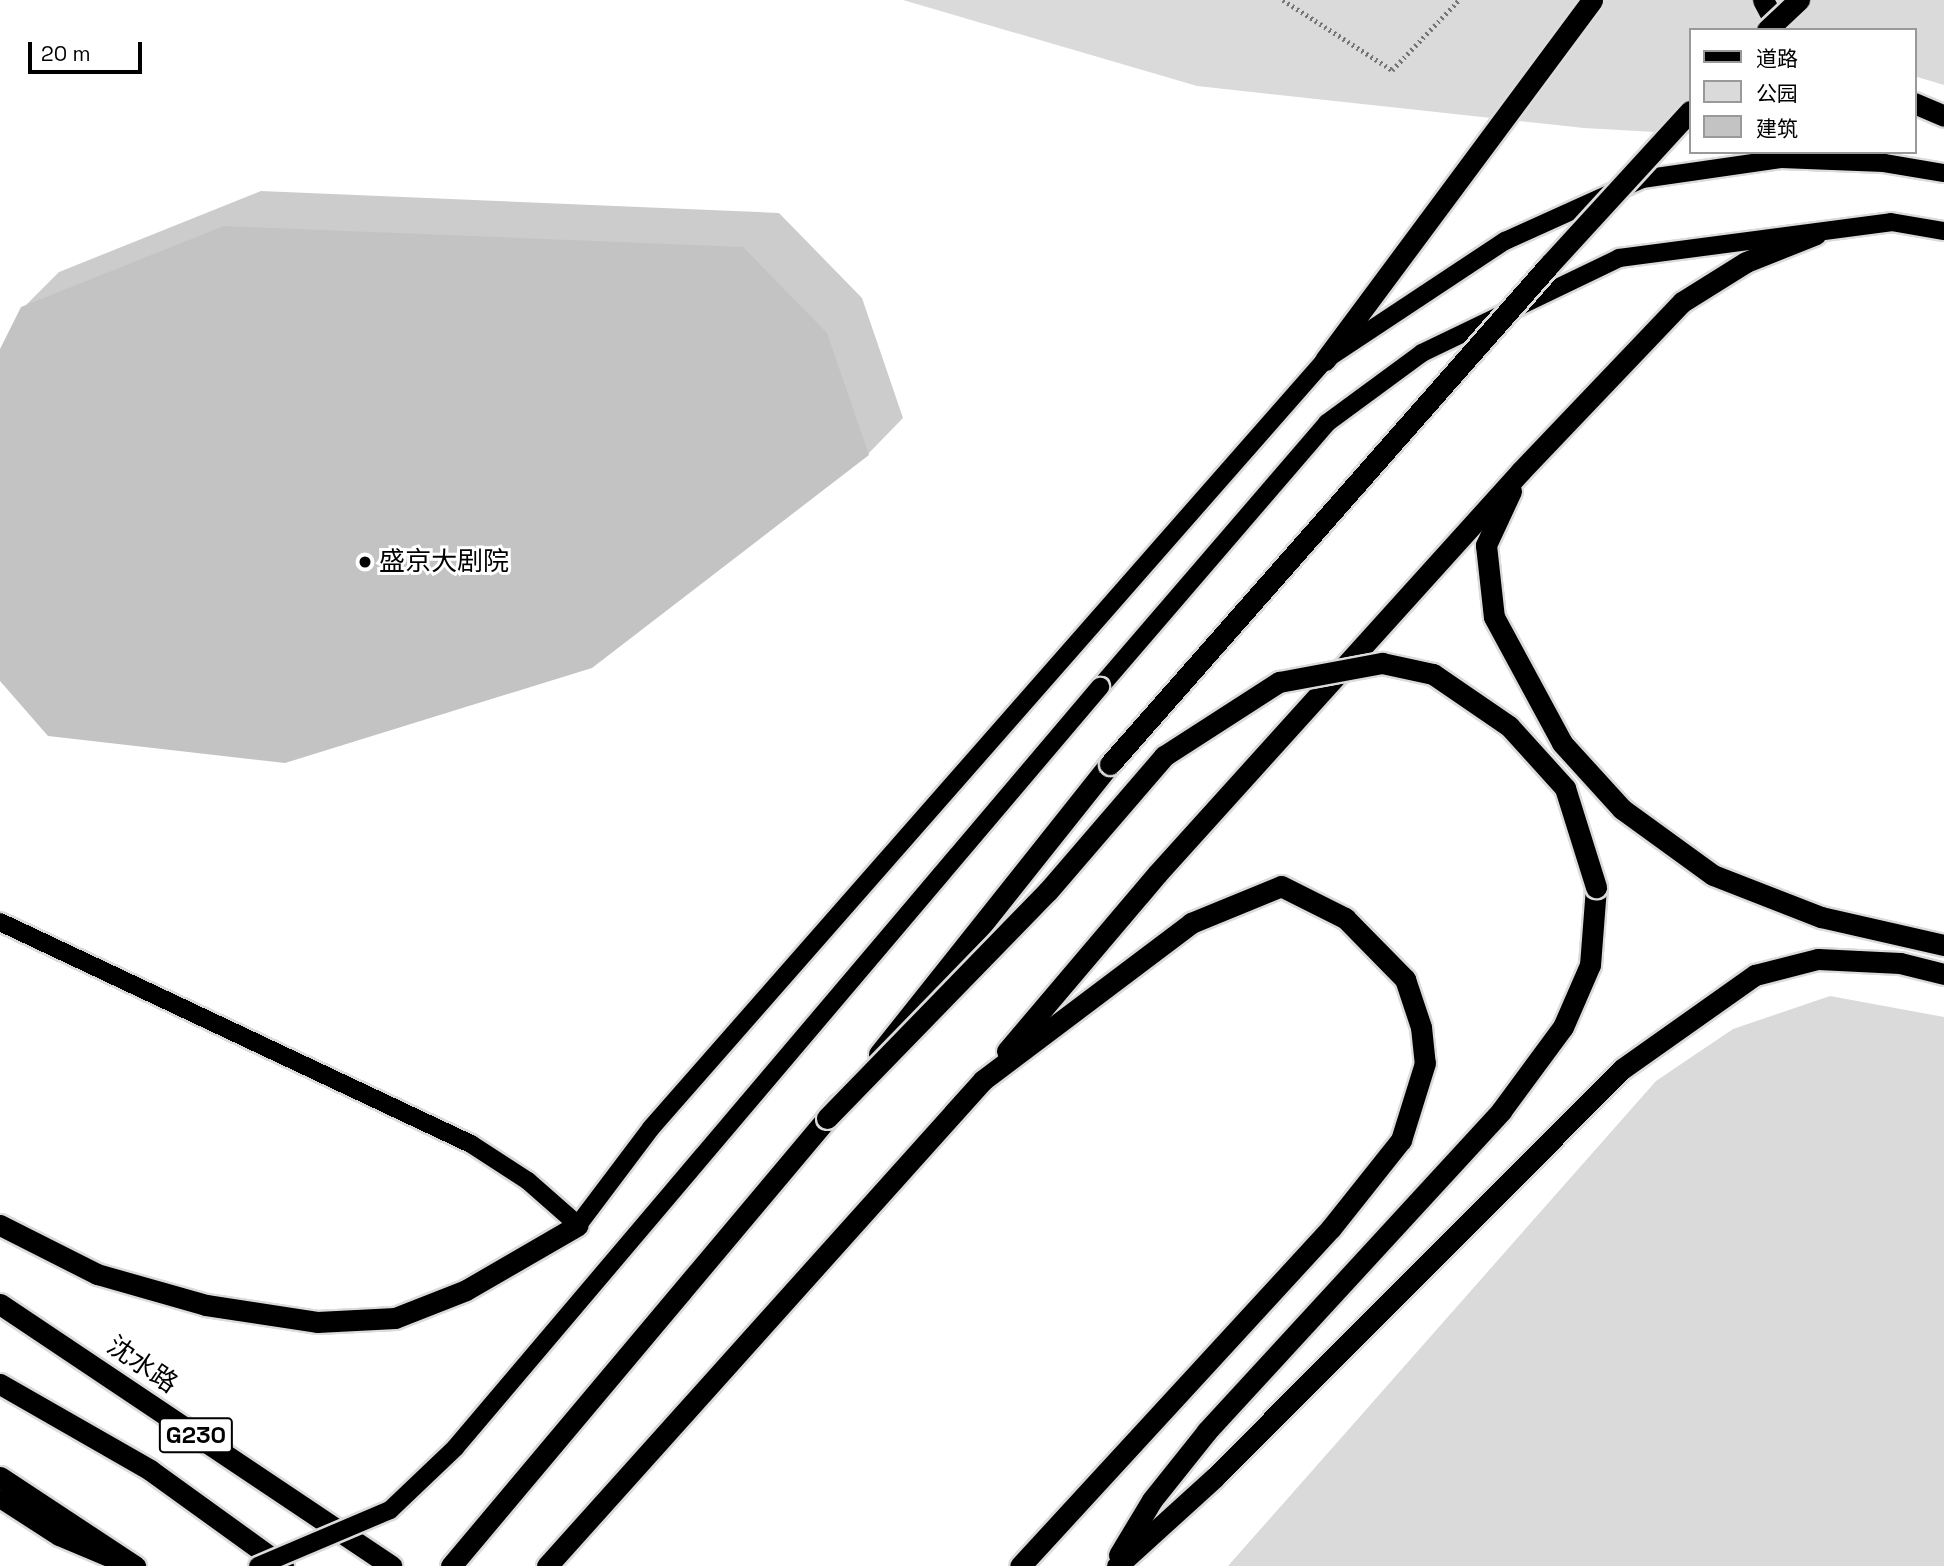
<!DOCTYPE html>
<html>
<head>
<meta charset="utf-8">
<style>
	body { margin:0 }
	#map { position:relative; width:1944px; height:1566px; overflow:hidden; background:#fff; font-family:"Space Grotesk","Noto Sans SC",sans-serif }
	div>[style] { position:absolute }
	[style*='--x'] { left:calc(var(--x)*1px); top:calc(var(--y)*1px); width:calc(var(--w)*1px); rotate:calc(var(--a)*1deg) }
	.green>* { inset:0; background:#dadada }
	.shadow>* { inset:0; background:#0003 }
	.building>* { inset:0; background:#c3c3c3 }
	.path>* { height:4.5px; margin-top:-2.25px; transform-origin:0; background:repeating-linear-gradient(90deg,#757575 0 2px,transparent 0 5.5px) }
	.roads { filter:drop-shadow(2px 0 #dbdbdb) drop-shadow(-2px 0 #dbdbdb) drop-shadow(0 2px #dbdbdb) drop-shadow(0 -2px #dbdbdb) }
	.major>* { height:18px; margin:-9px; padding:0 9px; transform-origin:9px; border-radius:9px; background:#000 }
	.highway>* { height:21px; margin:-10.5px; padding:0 10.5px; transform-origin:10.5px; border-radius:10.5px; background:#000 }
	.bridges { filter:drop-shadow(2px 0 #dbdbdb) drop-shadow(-2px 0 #dbdbdb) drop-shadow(0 2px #dbdbdb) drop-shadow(0 -2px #dbdbdb) }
	.major-bridge>* { height:18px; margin:-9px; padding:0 9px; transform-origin:9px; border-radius:9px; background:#000 }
	.highway-bridge>* { height:21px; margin:-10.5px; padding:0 10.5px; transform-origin:10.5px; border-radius:10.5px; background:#000 }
	.dots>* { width:19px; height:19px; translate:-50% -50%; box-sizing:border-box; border:4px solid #fff; border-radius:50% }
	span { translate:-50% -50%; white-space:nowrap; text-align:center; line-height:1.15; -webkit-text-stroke:6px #fff; paint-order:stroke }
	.shield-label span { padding:2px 5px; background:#fff; border:2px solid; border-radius:5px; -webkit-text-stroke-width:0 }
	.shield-label { font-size:24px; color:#000; font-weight:700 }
	.poi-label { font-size:26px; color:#000 }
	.left { translate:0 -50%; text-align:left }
	.street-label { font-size:26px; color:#000 }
	.legend { position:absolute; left:1689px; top:28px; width:228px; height:126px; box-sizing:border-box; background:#fff; border:2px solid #999; margin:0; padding:9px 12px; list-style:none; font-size:21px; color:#000 }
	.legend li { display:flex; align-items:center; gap:14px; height:35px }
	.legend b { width:35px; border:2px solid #999 }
	.scale { position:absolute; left:28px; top:42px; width:114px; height:32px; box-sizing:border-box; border:4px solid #000; border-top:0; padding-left:9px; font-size:21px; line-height:24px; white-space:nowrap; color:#000; -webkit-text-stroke:5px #fff; paint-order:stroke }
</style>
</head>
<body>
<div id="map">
	<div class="green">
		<div style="clip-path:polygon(903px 0,1944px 0,1944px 85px,1914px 76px,1914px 30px,1690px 30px,1690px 134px,1584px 128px,1197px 86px)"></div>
		<div style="clip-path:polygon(1830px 996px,1944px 1017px,1944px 1566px,1228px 1566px,1656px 1081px,1733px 1029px)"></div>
	</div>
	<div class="shadow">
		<div style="clip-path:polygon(261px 191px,779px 213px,862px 298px,903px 418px,868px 454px,0 678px,0 352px,23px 308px,59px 272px)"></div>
	</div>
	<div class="building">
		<div style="clip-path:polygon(224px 226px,743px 247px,827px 333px,869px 455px,592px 668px,285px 763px,48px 736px,0 681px,0 349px,21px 307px)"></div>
	</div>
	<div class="path">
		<div style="--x:1283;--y:0;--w:130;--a:32.7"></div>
		<div style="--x:1392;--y:70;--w:97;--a:-46.3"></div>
	</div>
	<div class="roads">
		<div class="major">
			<div style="--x:1100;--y:687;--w:348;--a:-49.3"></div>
			<div style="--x:1327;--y:423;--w:118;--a:-36.4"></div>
			<div style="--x:1422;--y:353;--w:219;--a:-25.7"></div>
			<div style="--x:1619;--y:258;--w:274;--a:-7.5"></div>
			<div style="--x:1891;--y:222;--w:54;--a:9.6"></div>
			<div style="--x:0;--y:922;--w:521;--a:25.24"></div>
			<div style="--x:471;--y:1144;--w:68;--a:33"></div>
			<div style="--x:528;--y:1181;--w:67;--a:41.3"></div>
			<div style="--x:578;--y:1225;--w:121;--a:-53"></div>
			<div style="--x:651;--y:1128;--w:1022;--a:-48.73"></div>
			<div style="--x:1325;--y:360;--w:216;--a:-33.5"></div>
			<div style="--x:1505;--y:241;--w:150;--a:-24.3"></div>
			<div style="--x:1642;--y:179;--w:140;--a:-8.2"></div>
			<div style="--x:1781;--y:159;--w:103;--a:2.2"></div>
			<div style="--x:1884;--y:163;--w:61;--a:9.5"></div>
			<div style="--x:0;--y:1499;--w:70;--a:32.8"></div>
			<div style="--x:59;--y:1537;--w:60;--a:22.7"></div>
		</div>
		<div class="highway">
			<div style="--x:1763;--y:0;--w:34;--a:62"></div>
			<div style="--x:1914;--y:103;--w:33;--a:23"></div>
			<div style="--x:1325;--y:360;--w:448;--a:-53.4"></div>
			<div style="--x:1511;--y:491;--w:60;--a:114.8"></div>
			<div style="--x:1486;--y:545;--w:72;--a:83.7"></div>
			<div style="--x:1494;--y:617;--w:143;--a:61.6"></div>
			<div style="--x:1562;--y:743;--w:89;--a:47.7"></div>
			<div style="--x:1622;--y:809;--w:112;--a:36"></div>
			<div style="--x:1713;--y:875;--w:116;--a:21.3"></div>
			<div style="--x:1821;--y:917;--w:126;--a:12.8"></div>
			<div style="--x:1007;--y:1051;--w:232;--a:-49.7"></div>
			<div style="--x:1157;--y:874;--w:543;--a:-47.91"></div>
			<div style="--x:1521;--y:471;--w:233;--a:-46.4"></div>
			<div style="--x:1682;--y:302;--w:75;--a:-32"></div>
			<div style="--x:1746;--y:262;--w:75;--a:-21.8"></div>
			<div style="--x:879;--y:1054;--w:371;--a:-51.5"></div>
			<div style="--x:0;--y:1225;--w:109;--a:26.8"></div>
			<div style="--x:97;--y:1274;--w:113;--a:15.9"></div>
			<div style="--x:206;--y:1305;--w:112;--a:8.7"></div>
			<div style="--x:317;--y:1322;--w:78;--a:-2.9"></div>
			<div style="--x:395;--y:1318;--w:76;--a:-21.5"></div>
			<div style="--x:466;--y:1290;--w:129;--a:-30.1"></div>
			<div style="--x:0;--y:1304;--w:471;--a:33.8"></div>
			<div style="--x:0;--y:1384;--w:173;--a:29.8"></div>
			<div style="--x:150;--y:1470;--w:164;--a:35.8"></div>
			<div style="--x:0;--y:1477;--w:162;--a:33.4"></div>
			<div style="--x:1119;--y:1555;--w:64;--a:-59"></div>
			<div style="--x:1152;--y:1500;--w:88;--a:-51.4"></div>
			<div style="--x:1207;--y:1431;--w:435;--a:-47.4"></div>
			<div style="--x:1501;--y:1111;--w:104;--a:-53.6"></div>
			<div style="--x:1563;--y:1027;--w:68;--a:-66.5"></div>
			<div style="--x:1590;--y:965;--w:78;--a:-85.6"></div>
			<div style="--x:451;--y:1566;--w:603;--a:-49.98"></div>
			<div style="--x:547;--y:1566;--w:653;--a:-48.1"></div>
			<div style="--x:983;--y:1080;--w:261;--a:-37"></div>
			<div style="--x:1191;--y:923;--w:97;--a:-22.3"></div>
			<div style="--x:1281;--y:886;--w:72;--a:26.6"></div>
			<div style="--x:1345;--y:918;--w:86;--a:45.5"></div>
			<div style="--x:1405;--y:979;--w:51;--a:71.6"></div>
			<div style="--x:1421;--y:1027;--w:36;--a:84"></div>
			<div style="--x:1425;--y:1063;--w:81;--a:107.3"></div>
			<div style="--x:1401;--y:1140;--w:112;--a:128.5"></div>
			<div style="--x:1331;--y:1228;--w:459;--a:132.6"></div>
			<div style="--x:1117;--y:1566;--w:132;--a:-42.2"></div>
			<div style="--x:1215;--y:1477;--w:576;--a:-45.07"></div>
			<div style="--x:1622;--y:1069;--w:163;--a:-35.3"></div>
			<div style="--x:1755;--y:975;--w:65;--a:-14.3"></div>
			<div style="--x:1818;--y:959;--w:82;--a:2.8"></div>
			<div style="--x:1900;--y:963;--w:45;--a:14"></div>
		</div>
	</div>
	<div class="bridges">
		<div class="major-bridge">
			<div style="--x:258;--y:1566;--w:143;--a:-23"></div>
			<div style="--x:390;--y:1510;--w:90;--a:-43.6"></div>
			<div style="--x:455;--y:1448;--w:998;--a:-49.72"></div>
		</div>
		<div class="highway-bridge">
			<div style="--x:1767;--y:30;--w:44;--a:-43.2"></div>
			<div style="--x:1110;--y:764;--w:665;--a:-48.66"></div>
			<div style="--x:1549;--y:265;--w:209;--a:-47.5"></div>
			<div style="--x:827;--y:1118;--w:317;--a:-45.8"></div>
			<div style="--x:1048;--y:891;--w:178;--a:-49.3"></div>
			<div style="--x:1164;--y:756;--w:137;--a:-32.8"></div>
			<div style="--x:1279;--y:682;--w:105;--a:-10.5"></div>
			<div style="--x:1382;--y:663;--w:52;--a:12.2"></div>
			<div style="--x:1433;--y:674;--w:92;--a:34.4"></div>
			<div style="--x:1509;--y:726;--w:84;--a:47.9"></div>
			<div style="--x:1565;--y:788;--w:104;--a:72.6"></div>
		</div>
	</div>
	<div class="dots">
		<div style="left:365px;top:562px;background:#000"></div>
	</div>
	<div class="shield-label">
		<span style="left:196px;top:1435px">G230</span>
	</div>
	<div class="poi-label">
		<span class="left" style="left:379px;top:562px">盛京大剧院</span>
	</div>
	<div class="street-label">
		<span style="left:142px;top:1365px;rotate:34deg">沈水路</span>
	</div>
	<ul class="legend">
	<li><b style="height:9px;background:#000"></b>道路</li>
	<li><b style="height:19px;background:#dadada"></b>公园</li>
	<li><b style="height:19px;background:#c3c3c3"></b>建筑</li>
	</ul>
	<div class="scale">20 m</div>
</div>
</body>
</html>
